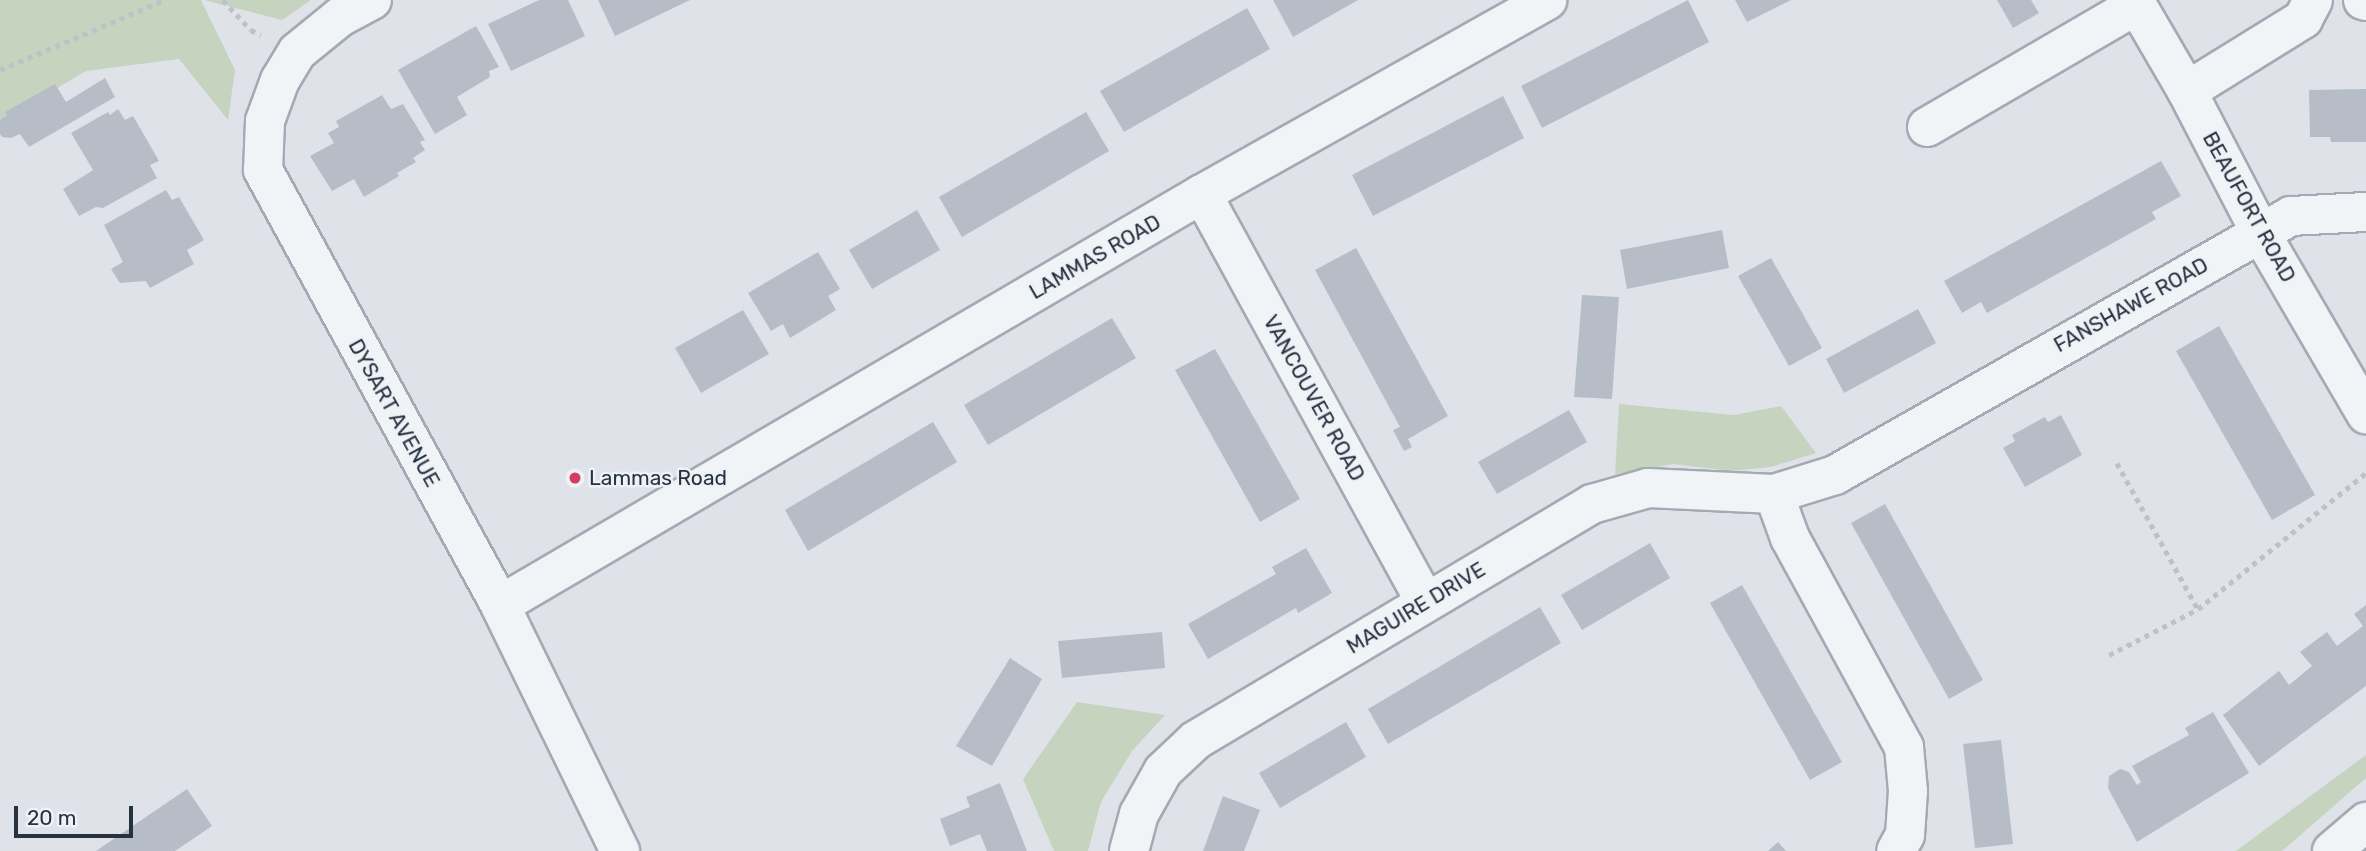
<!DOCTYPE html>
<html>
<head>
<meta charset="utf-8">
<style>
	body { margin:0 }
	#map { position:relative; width:2366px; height:851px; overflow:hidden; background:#dfe3e9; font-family:Rubik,sans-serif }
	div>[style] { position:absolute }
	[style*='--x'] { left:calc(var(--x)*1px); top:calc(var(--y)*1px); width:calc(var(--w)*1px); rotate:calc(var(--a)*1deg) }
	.green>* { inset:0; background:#c6d3bf }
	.building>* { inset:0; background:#b6bdc6 }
	.path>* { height:4.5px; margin-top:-2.25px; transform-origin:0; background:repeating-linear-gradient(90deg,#bcc2c7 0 5px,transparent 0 10px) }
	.roads { filter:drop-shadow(2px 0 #a4aab3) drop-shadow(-2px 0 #a4aab3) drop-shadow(0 2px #a4aab3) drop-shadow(0 -2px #a4aab3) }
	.minor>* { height:38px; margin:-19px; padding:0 19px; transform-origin:19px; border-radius:19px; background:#f1f4f7 }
	.dots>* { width:19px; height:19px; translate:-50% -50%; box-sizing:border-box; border:4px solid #eef2f6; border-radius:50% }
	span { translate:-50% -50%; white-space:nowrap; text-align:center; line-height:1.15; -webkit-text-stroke:5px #eef2f6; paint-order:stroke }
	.street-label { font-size:21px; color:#273240 }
	.poi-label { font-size:21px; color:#273240 }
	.left { translate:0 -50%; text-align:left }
	.scale { position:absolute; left:14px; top:806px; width:119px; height:32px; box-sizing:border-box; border:4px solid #273240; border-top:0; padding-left:9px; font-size:21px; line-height:24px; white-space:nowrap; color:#273240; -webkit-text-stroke:5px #eef2f6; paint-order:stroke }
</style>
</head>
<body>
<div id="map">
	<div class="green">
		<div style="clip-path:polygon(0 0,201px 0,235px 70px,228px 120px,179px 59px,86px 71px,0 122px)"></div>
		<div style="clip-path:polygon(204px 0,311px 0,282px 20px)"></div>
		<div style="clip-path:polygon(1619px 404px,1734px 415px,1781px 406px,1816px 453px,1771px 467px,1730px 471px,1674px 464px,1615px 474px)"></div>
		<div style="clip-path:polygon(1077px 702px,1165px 715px,1132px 751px,1101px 802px,1088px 851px,1054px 851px,1023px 779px)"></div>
		<div style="clip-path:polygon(2366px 755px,2366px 778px,2282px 851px,2236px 851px)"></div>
	</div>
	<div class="building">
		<div style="clip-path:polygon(539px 0,568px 0,585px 36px,511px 71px,488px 24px)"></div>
		<div style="clip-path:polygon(598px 0,690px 0,615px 36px)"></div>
		<div style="clip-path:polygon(1273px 0,1358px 0,1293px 37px)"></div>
		<div style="clip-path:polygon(1688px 0,1709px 42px,1542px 128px,1521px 86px)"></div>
		<div style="clip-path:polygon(1735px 0,1791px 0,1747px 22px)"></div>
		<div style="clip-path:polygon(1997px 0,2031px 0,2039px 13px,2013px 28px)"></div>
		<div style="clip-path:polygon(1247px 8px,1270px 49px,1124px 132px,1100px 91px)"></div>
		<div style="clip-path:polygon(476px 26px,499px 67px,489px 71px,490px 77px,457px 97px,467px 115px,435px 134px,398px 70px)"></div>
		<div style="clip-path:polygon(105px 78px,115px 97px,29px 147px,20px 134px,11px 138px,2px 137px,0 134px,0 120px,7px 115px,5px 112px,55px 84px,66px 102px)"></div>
		<div style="clip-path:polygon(2366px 89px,2366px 142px,2331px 142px,2330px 137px,2310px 137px,2309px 90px)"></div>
		<div style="clip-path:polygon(382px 95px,391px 109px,403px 104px,425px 140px,420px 142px,425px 150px,413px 158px,416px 162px,397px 173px,399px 176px,364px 197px,354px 179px,332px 191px,310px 156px,334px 143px,328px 133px,339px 127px,336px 121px)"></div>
		<div style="clip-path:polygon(1503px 96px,1524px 138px,1373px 216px,1352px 175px)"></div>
		<div style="clip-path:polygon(118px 109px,125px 120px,133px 116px,147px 140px,159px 161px,150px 165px,157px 178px,103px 208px,96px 207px,79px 216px,63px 189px,93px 170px,71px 133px,108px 112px,110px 115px)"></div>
		<div style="clip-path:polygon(1086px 112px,1109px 151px,962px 237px,939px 197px)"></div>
		<div style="clip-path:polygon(2161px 161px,2181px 196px,2152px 212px,2156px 219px,1987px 313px,1981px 302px,1962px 313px,1944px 281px)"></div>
		<div style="clip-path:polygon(166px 190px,172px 200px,179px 197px,204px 240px,187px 250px,194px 264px,150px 288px,146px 281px,120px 283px,111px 269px,123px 262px,104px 225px)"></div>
		<div style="clip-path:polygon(917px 210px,940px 250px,872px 289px,849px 250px)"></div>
		<div style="clip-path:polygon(1722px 230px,1729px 268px,1627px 289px,1620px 250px)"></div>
		<div style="clip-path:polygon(1356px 248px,1448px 416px,1408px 439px,1412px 447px,1404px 451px,1393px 430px,1400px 427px,1315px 270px)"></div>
		<div style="clip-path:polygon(818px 252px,840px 289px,828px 296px,836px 310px,790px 338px,783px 324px,771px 331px,748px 293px)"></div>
		<div style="clip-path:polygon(1771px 258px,1822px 348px,1789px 366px,1738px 276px)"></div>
		<div style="clip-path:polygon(1582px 295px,1619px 297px,1612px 399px,1574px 397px)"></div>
		<div style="clip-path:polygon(1918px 309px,1936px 343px,1844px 393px,1826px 359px)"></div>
		<div style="clip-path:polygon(743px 310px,769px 354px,701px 393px,675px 348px)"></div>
		<div style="clip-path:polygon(1112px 318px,1136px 358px,988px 445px,964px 405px)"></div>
		<div style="clip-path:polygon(2219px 326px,2315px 495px,2272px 520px,2176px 351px)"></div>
		<div style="clip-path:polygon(1215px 349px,1300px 499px,1260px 522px,1175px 370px)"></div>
		<div style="clip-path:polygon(1569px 410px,1587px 442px,1497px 494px,1478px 462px)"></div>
		<div style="clip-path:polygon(2061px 415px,2082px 455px,2025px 487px,2003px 448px,2015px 441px,2012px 435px,2045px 417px,2048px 422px)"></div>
		<div style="clip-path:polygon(933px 422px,957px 462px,808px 551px,785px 510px)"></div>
		<div style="clip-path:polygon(1885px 504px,1983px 680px,1949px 699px,1851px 523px)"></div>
		<div style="clip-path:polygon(1650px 543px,1670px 578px,1582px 630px,1561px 595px)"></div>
		<div style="clip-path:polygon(1306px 548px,1332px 593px,1298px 613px,1296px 608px,1208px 659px,1188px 624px,1276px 574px,1272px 567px)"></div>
		<div style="clip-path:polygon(1742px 585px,1842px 762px,1810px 780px,1710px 603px)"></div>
		<div style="clip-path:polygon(2366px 605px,2366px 686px,2259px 766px,2223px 715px,2279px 671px,2289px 685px,2312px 666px,2300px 652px,2327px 632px,2337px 646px,2363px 626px,2354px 614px)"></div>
		<div style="clip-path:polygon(1540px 607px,1561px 643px,1388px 744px,1368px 709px)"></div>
		<div style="clip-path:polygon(1162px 632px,1165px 668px,1062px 678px,1058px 641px)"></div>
		<div style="clip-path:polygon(1010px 658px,1042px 679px,992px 766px,956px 746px)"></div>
		<div style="clip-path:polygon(2213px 712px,2249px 773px,2137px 842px,2108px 788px,2109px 776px,2120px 769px,2129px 772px,2137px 785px,2141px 782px,2132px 766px,2189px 735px,2185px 728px)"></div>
		<div style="clip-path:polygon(1346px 722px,1366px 757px,1280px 808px,1259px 773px)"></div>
		<div style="clip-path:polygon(2001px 740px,2013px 844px,1975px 848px,1963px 744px)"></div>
		<div style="clip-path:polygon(1000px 783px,1027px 851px,987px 851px,980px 834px,950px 846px,940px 819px,970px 807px,966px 797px)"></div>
		<div style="clip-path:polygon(187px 789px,212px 826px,175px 851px,96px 851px)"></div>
		<div style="clip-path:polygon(1223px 796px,1260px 810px,1244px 851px,1203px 851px)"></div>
		<div style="clip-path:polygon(1778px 842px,1786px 851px,1768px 851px)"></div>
	</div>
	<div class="path">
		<div style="--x:223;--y:0;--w:41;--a:47"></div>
		<div style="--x:251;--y:30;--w:11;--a:27"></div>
		<div style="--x:0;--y:70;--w:178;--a:-23.1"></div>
		<div style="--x:2117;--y:463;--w:167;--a:61"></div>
		<div style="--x:2198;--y:609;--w:216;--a:-39"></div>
		<div style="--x:2109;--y:655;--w:100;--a:-27.3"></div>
	</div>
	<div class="roads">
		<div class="minor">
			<div style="--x:372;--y:0;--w:36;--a:152"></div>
			<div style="--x:340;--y:17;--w:55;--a:140.9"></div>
			<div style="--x:297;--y:52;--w:33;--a:121"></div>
			<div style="--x:280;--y:80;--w:44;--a:110.1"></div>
			<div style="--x:265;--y:121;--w:49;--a:92.3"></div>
			<div style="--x:263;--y:170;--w:495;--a:61.4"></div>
			<div style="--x:500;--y:605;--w:274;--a:64"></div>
			<div style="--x:2134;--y:0;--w:105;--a:59.8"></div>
			<div style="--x:2187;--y:91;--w:159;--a:62.6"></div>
			<div style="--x:2260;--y:232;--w:211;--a:59.8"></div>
			<div style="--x:2363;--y:0;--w:3;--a:18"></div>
			<div style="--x:2187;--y:91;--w:137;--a:-31.8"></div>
			<div style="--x:2303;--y:19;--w:21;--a:-62"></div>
			<div style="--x:1927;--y:127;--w:243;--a:-30.2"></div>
			<div style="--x:1202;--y:194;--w:465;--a:61.3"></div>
			<div style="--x:1774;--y:494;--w:64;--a:-17.3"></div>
			<div style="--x:1835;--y:475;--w:524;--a:-29.6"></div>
			<div style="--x:2291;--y:216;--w:75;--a:-3.1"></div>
			<div style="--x:500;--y:605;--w:813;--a:-30.35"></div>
			<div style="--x:1202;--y:194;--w:396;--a:-29.3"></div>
			<div style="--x:1129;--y:851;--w:38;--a:-75"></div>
			<div style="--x:1139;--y:814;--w:49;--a:-60.8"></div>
			<div style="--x:1163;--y:771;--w:45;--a:-43.2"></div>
			<div style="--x:1196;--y:740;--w:461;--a:-30.8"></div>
			<div style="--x:1592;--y:504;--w:58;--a:-15.9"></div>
			<div style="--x:1648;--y:488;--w:126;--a:2.7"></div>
			<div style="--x:1774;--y:494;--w:47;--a:70"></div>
			<div style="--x:1790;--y:538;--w:238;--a:61.4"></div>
			<div style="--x:1904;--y:747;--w:44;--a:84.8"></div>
			<div style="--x:1908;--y:791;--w:44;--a:93.9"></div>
			<div style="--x:1905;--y:835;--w:18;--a:119"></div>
			<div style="--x:2332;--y:851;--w:45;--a:-40.5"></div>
		</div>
	</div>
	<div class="dots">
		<div style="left:575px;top:478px;background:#d33e5e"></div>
	</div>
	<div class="street-label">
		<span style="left:2249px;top:207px;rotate:61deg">BEAUFORT ROAD</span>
		<span style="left:1095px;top:257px;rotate:-30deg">LAMMAS ROAD</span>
		<span style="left:2131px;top:305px;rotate:-29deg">FANSHAWE ROAD</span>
		<span style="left:1314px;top:398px;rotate:61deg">VANCOUVER ROAD</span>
		<span style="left:394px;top:413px;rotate:61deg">DYSART AVENUE</span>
		<span style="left:1416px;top:608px;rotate:-31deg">MAGUIRE DRIVE</span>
	</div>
	<div class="poi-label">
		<span class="left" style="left:589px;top:478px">Lammas Road</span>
	</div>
	<div class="scale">20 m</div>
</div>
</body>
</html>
